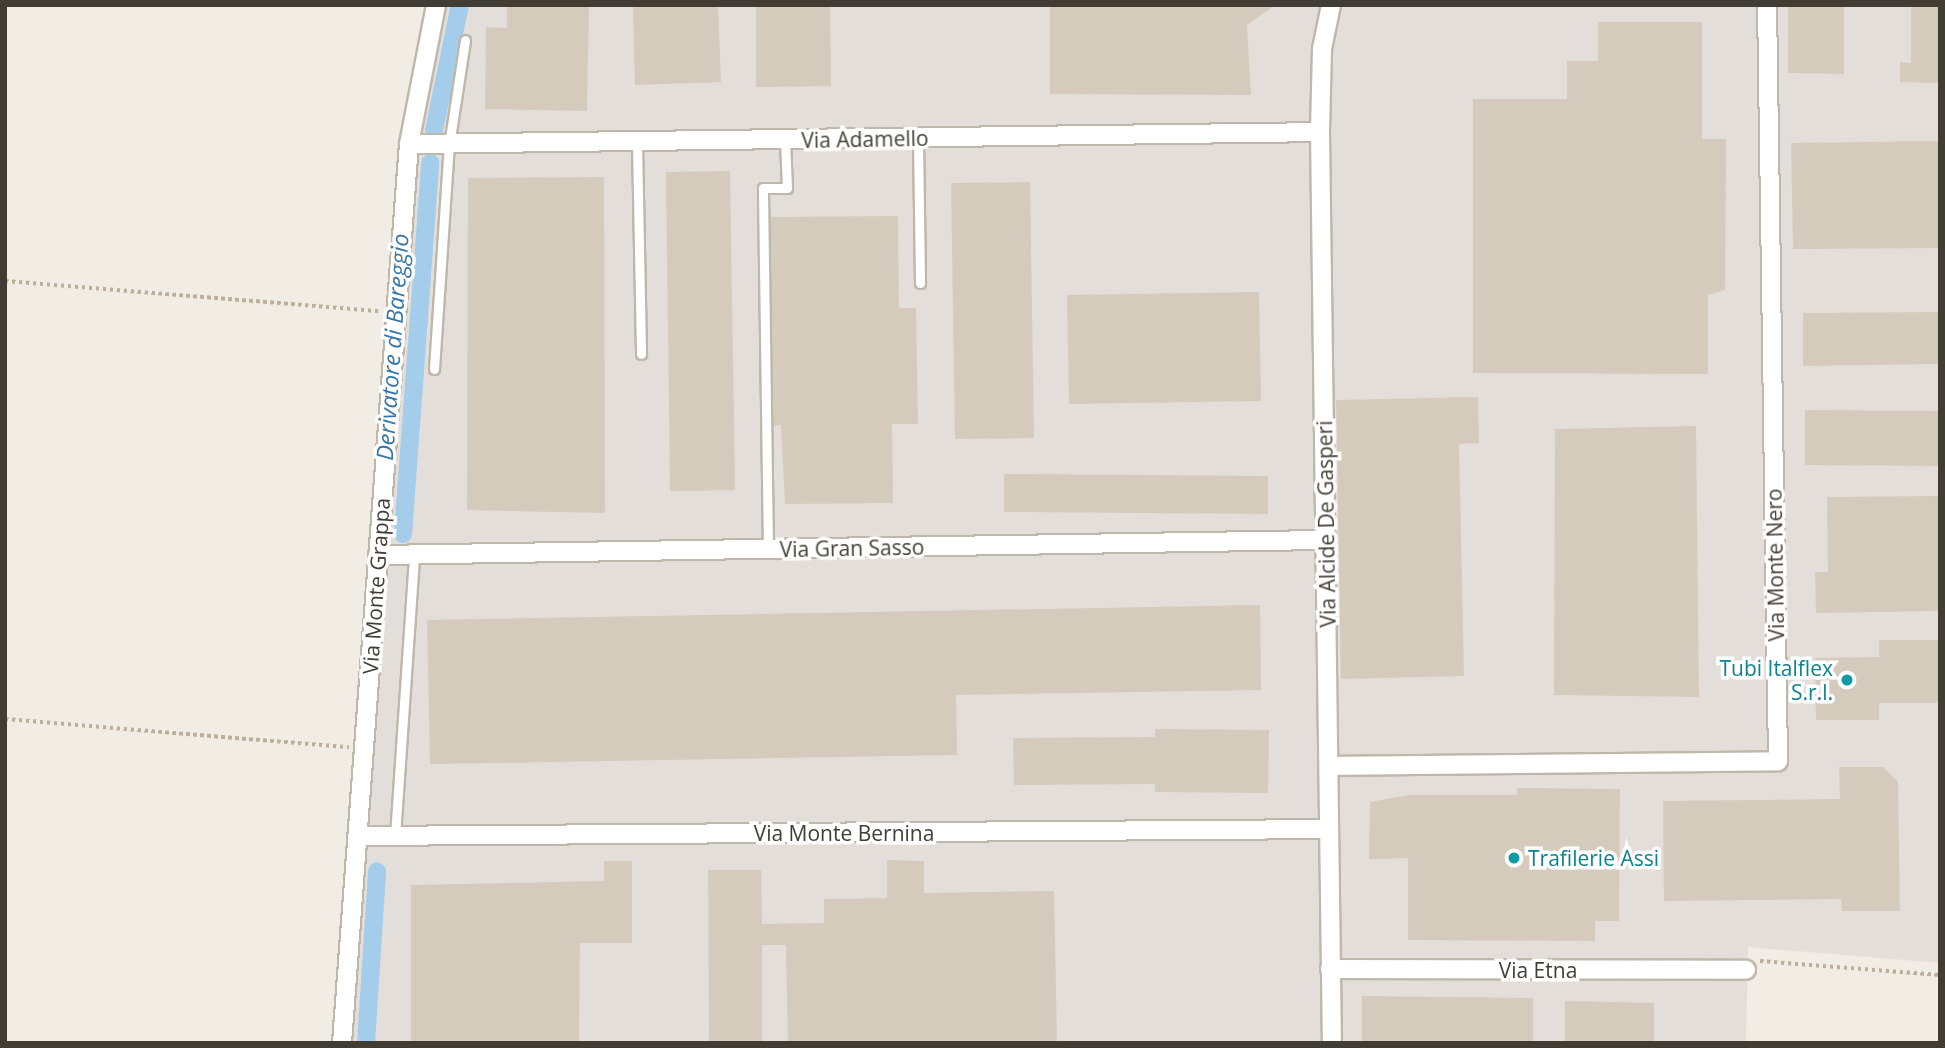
<!DOCTYPE html>
<html>
<head>
<meta charset="utf-8">
<style>
	body { margin:0 }
	#map { position:relative; width:1945px; height:1048px; overflow:hidden; background:#f1ede4; font-family:"Open Sans",sans-serif }
	div>[style] { position:absolute }
	[style*='--x'] { left:calc(var(--x)*1px); top:calc(var(--y)*1px); width:calc(var(--w)*1px); rotate:calc(var(--a)*1deg) }
	.industrial>* { inset:0; background:#e3ded9 }
	.canal>* { height:18px; margin:-9px; padding:0 9px; transform-origin:9px; border-radius:9px; background:#a3cdeb }
	.building>* { inset:0; background:#d5cbbd }
	.path>* { height:3.5px; margin-top:-1.75px; transform-origin:0; background:repeating-linear-gradient(90deg,#bcb09a 0 3.5px,transparent 0 7px) }
	.roads { filter:drop-shadow(2px 0 #beb7aa) drop-shadow(-2px 0 #beb7aa) drop-shadow(0 2px #beb7aa) drop-shadow(0 -2px #beb7aa) }
	.lane>* { height:9px; margin:-4.5px; padding:0 4.5px; transform-origin:4.5px; border-radius:4.5px; background:#fff }
	.street>* { height:18px; margin:-9px; padding:0 9px; transform-origin:9px; border-radius:9px; background:#fff }
	.dots>* { width:19px; height:19px; translate:-50% -50%; box-sizing:border-box; border:4px solid #fff; border-radius:50% }
	span { translate:-50% -50%; white-space:nowrap; text-align:center; line-height:1.15; -webkit-text-stroke:7px #fff; paint-order:stroke }
	.street-label { font-size:21px; color:#423d34 }
	.culture-label { font-size:21px; color:#0d838f }
	.right { translate:-100% -50%; text-align:right }
	.left { translate:0 -50%; text-align:left }
	.water-label { font-size:23px; color:#3576a6; font-style:italic }
	.frame { position:absolute; inset:0; border:7px solid #423d34; pointer-events:none }
</style>
</head>
<body>
<div id="map">
	<div class="industrial">
		<div style="clip-path:polygon(443px 5px,1940px 5px,1940px 963px,1748px 947px,1746px 1043px,348px 1043px,419px 121px)"></div>
	</div>
	<div class="canal">
		<div style="--x:434;--y:130;--w:128;--a:-78.3"></div>
		<div style="--x:403;--y:534;--w:372;--a:-85.8"></div>
		<div style="--x:366;--y:1043;--w:172;--a:-86.3"></div>
	</div>
	<div class="building">
		<div style="clip-path:polygon(507px 5px,589px 5px,587px 111px,485px 109px,486px 27px,507px 28px)"></div>
		<div style="clip-path:polygon(633px 5px,718px 5px,721px 82px,635px 85px)"></div>
		<div style="clip-path:polygon(756px 5px,830px 5px,831px 86px,756px 87px)"></div>
		<div style="clip-path:polygon(1050px 5px,1275px 5px,1247px 25px,1251px 95px,1050px 94px)"></div>
		<div style="clip-path:polygon(1788px 5px,1844px 5px,1844px 74px,1788px 73px)"></div>
		<div style="clip-path:polygon(1911px 5px,1940px 5px,1940px 83px,1900px 82px,1900px 62px,1911px 63px)"></div>
		<div style="clip-path:polygon(1598px 22px,1702px 22px,1702px 139px,1726px 139px,1725px 290px,1708px 295px,1708px 374px,1473px 373px,1473px 99px,1567px 99px,1567px 61px,1598px 61px)"></div>
		<div style="clip-path:polygon(1940px 141px,1940px 248px,1793px 249px,1791px 143px)"></div>
		<div style="clip-path:polygon(730px 171px,735px 490px,670px 491px,666px 172px)"></div>
		<div style="clip-path:polygon(604px 177px,605px 513px,467px 510px,468px 178px)"></div>
		<div style="clip-path:polygon(1030px 182px,1034px 438px,955px 439px,951px 183px)"></div>
		<div style="clip-path:polygon(898px 216px,899px 308px,916px 308px,918px 424px,892px 424px,893px 503px,785px 504px,781px 425px,773px 426px,770px 217px)"></div>
		<div style="clip-path:polygon(1259px 292px,1261px 401px,1069px 404px,1067px 295px)"></div>
		<div style="clip-path:polygon(1940px 312px,1940px 364px,1803px 366px,1803px 313px)"></div>
		<div style="clip-path:polygon(1478px 397px,1479px 443px,1459px 444px,1464px 676px,1341px 679px,1336px 400px)"></div>
		<div style="clip-path:polygon(1805px 410px,1940px 411px,1940px 466px,1805px 465px)"></div>
		<div style="clip-path:polygon(1696px 426px,1699px 697px,1554px 695px,1555px 429px)"></div>
		<div style="clip-path:polygon(1004px 474px,1268px 476px,1268px 514px,1004px 512px)"></div>
		<div style="clip-path:polygon(1940px 496px,1940px 611px,1816px 613px,1815px 572px,1828px 572px,1827px 497px)"></div>
		<div style="clip-path:polygon(1260px 605px,1261px 690px,956px 695px,957px 755px,430px 764px,427px 620px)"></div>
		<div style="clip-path:polygon(1879px 640px,1940px 640px,1940px 703px,1879px 703px,1879px 720px,1816px 720px,1815px 658px,1879px 657px)"></div>
		<div style="clip-path:polygon(1155px 729px,1269px 730px,1268px 793px,1155px 792px,1155px 784px,1014px 785px,1013px 738px,1155px 737px)"></div>
		<div style="clip-path:polygon(1839px 767px,1883px 767px,1898px 782px,1900px 911px,1842px 911px,1841px 899px,1664px 901px,1663px 801px,1840px 799px)"></div>
		<div style="clip-path:polygon(1517px 788px,1620px 789px,1619px 921px,1595px 921px,1595px 941px,1408px 940px,1408px 858px,1369px 859px,1370px 802px,1409px 795px,1517px 795px)"></div>
		<div style="clip-path:polygon(887px 860px,924px 861px,924px 893px,1054px 891px,1057px 1043px,788px 1043px,786px 945px,762px 945px,762px 1043px,709px 1043px,708px 870px,761px 870px,762px 924px,824px 923px,824px 899px,887px 898px)"></div>
		<div style="clip-path:polygon(604px 861px,632px 861px,632px 943px,580px 943px,579px 1043px,411px 1042px,411px 885px,604px 881px)"></div>
		<div style="clip-path:polygon(1362px 996px,1533px 998px,1533px 1043px,1362px 1043px)"></div>
		<div style="clip-path:polygon(1565px 1001px,1654px 1003px,1654px 1043px,1565px 1043px)"></div>
	</div>
	<div class="path">
		<div style="--x:5;--y:281;--w:376;--a:4.6"></div>
		<div style="--x:5;--y:719;--w:345;--a:4.7"></div>
		<div style="--x:1760;--y:961;--w:181;--a:4.4"></div>
	</div>
	<div class="roads">
		<div class="lane">
			<div style="--x:918;--y:138;--w:145;--a:89.2"></div>
			<div style="--x:637;--y:143;--w:211;--a:88.9"></div>
			<div style="--x:434;--y:369;--w:225;--a:-86.2"></div>
			<div style="--x:449;--y:145;--w:106;--a:-81.3"></div>
			<div style="--x:768;--y:550;--w:362;--a:-90.8"></div>
			<div style="--x:763;--y:188;--w:24;--a:0"></div>
			<div style="--x:787;--y:188;--w:48;--a:-92.4"></div>
			<div style="--x:395;--y:836;--w:281;--a:-86.1"></div>
		</div>
		<div class="street">
			<div style="--x:1331;--y:5;--w:45;--a:101.6"></div>
			<div style="--x:1322;--y:49;--w:83;--a:91.4"></div>
			<div style="--x:1320;--y:132;--w:911;--a:89.25"></div>
			<div style="--x:409;--y:144;--w:911;--a:-0.75"></div>
			<div style="--x:378;--y:555;--w:948;--a:-0.91"></div>
			<div style="--x:1331;--y:766;--w:447;--a:-0.6"></div>
			<div style="--x:1778;--y:761;--w:756;--a:-90.83"></div>
			<div style="--x:358;--y:836;--w:971;--a:-0.41"></div>
			<div style="--x:1330;--y:969;--w:416;--a:0.1"></div>
			<div style="--x:342;--y:1043;--w:901;--a:-85.74"></div>
			<div style="--x:409;--y:144;--w:142;--a:-79"></div>
		</div>
	</div>
	<div class="dots">
		<div style="left:1847px;top:680px;background:#0f9aa8"></div>
		<div style="left:1514px;top:858px;background:#0f9aa8"></div>
	</div>
	<div class="street-label">
		<span style="left:865px;top:139px;rotate:-1deg">Via Adamello</span>
		<span style="left:1326px;top:524px;rotate:-91deg">Via Alcide De Gasperi</span>
		<span style="left:852px;top:548px;rotate:-1deg">Via Gran Sasso</span>
		<span style="left:1775px;top:565px;rotate:-91deg">Via Monte Nero</span>
		<span style="left:376px;top:586px;rotate:-86deg">Via Monte Grappa</span>
		<span style="left:844px;top:833px">Via Monte Bernina</span>
		<span style="left:1538px;top:970px">Via Etna</span>
	</div>
	<div class="culture-label">
		<span class="right" style="left:1833px;top:680px">Tubi Italflex<br>S.r.l.</span>
		<span class="left" style="left:1528px;top:858px">Trafilerie Assi</span>
	</div>
	<div class="water-label">
		<span style="left:392px;top:347px;rotate:-86deg">Derivatore di Bareggio</span>
	</div>
	<div class="frame"></div>
</div>
</body>
</html>
